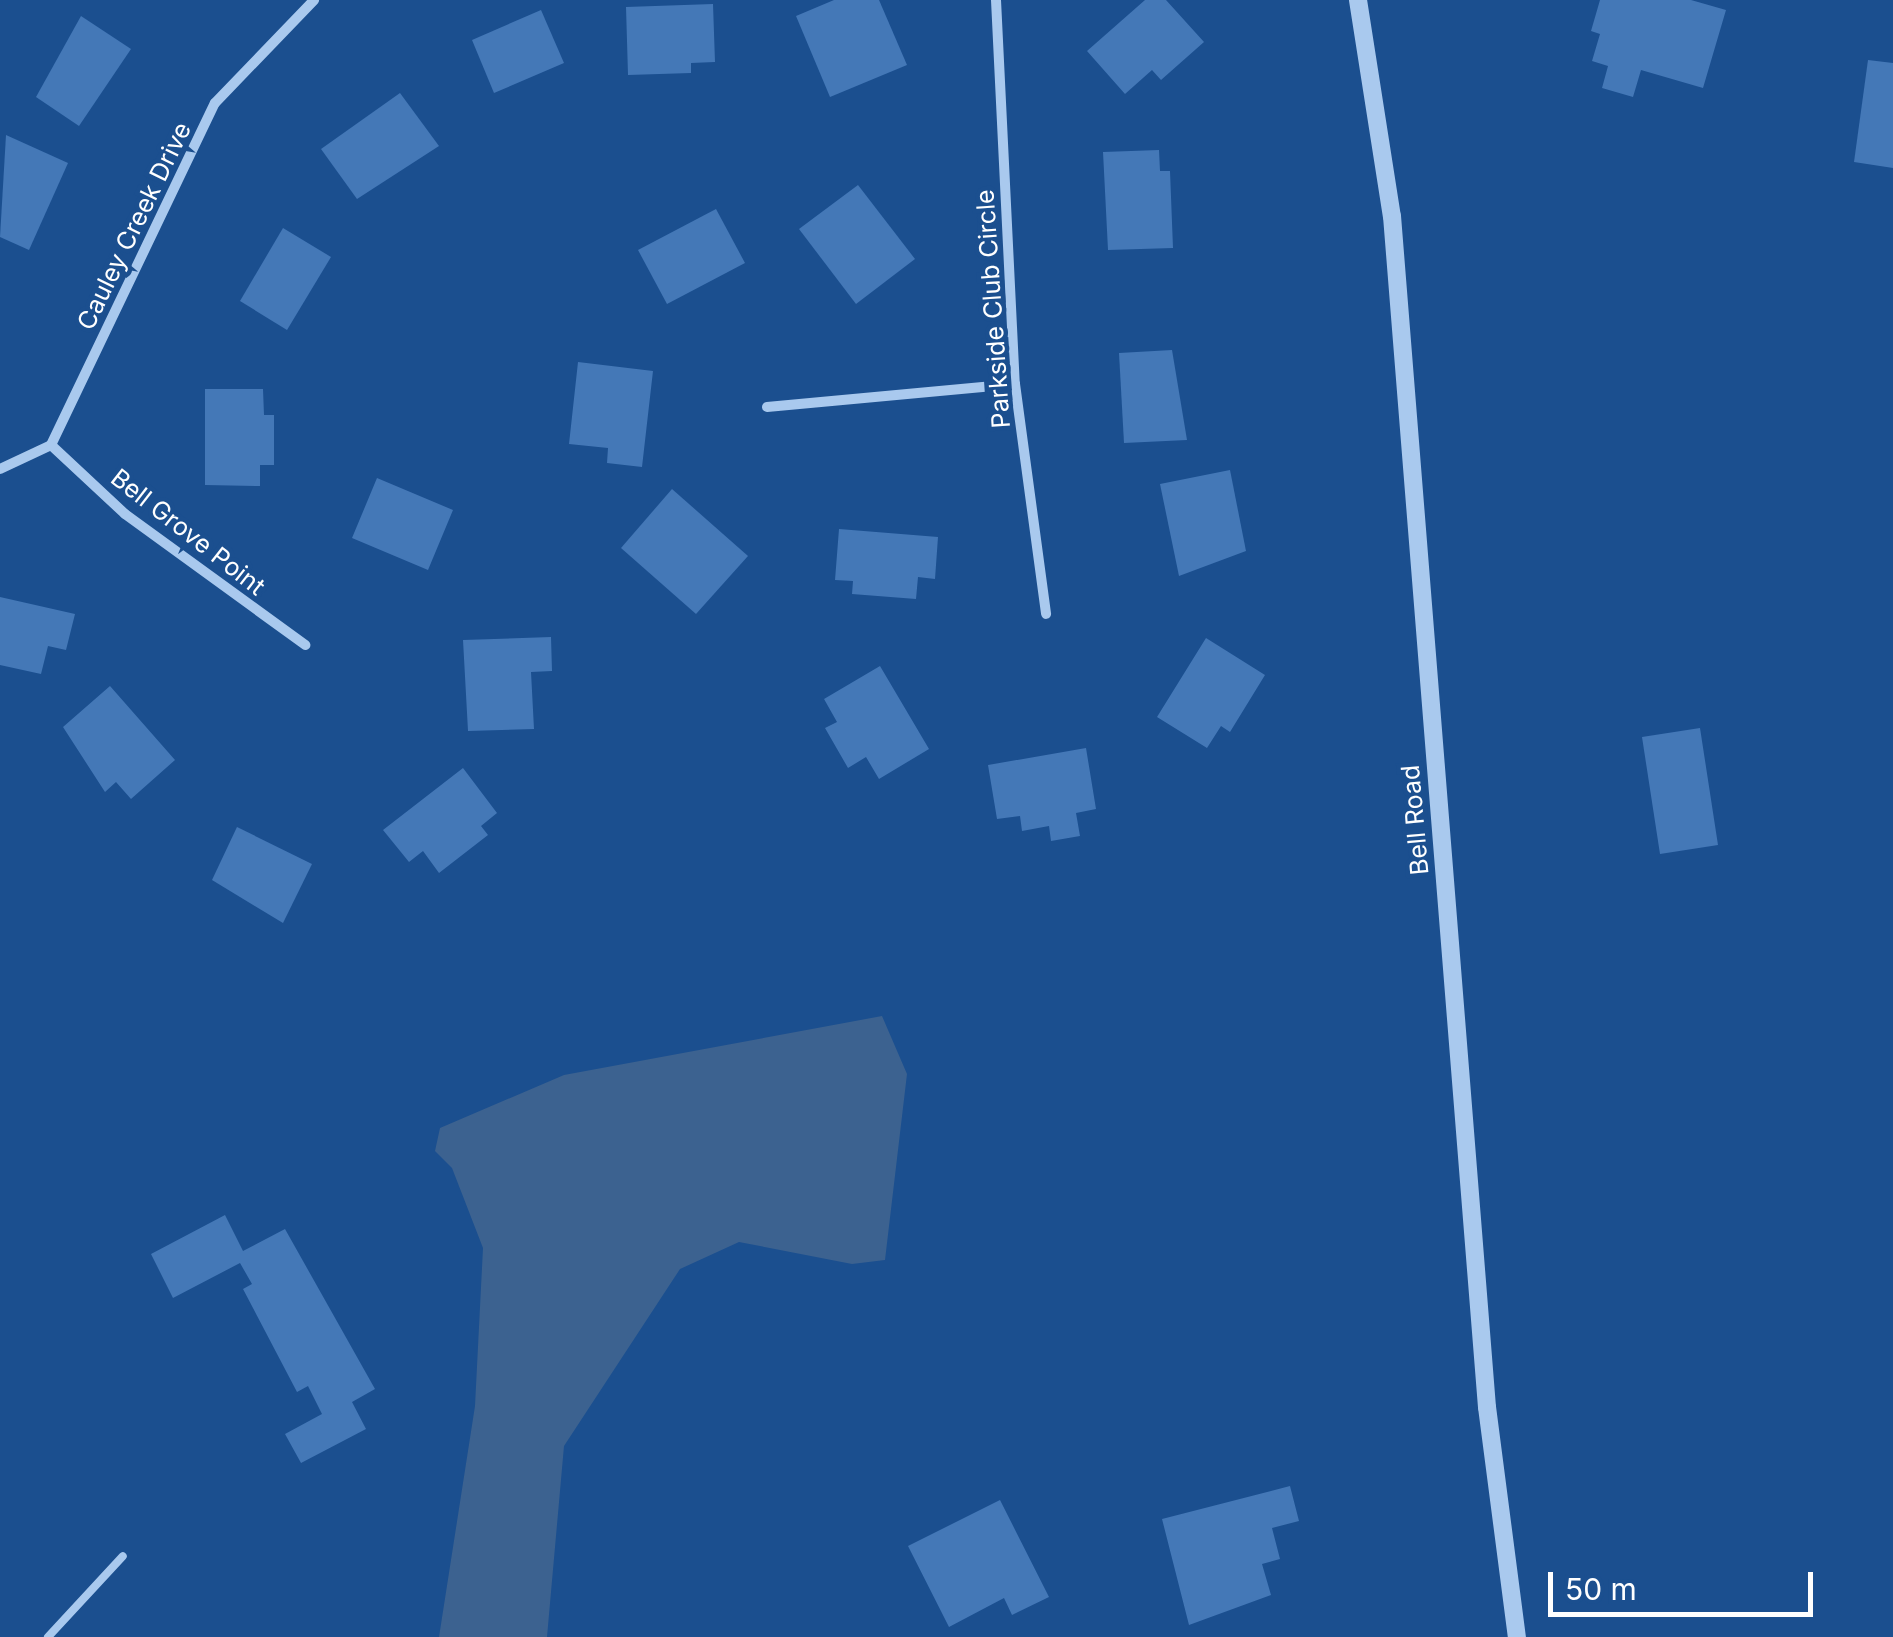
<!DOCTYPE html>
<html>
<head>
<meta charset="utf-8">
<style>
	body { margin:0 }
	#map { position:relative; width:1893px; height:1637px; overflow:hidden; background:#1b4f8f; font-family:Inter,sans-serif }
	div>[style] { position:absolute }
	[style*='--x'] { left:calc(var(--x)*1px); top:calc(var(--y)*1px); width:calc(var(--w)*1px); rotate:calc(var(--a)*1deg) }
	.water>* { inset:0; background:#3c6290 }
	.building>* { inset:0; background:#4478b7 }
	.service>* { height:8px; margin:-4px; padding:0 4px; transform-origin:4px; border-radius:4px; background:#a9c9ee }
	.minor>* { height:10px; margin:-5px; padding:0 5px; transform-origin:5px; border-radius:5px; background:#a9c9ee }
	.tertiary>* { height:18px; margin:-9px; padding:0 9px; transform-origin:9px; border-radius:9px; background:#a9c9ee }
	span { translate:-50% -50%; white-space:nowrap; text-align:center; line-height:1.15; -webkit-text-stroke:9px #1b4f8f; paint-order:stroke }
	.street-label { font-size:25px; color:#fff }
	.scale { position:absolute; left:1548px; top:1572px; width:265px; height:45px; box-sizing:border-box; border:5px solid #fff; border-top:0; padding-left:12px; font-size:30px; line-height:35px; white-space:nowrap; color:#fff; -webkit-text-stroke:8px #1b4f8f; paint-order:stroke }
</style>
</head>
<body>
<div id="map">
	<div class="water">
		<div style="clip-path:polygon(882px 1016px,907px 1074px,885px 1260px,852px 1264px,739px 1242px,680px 1269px,564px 1446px,547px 1637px,439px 1637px,475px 1406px,483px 1248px,452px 1168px,435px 1151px,440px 1128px,564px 1075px)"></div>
	</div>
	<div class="building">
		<div style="clip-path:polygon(834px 0,879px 0,907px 65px,830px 97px,796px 16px)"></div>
		<div style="clip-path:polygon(1145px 0,1166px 0,1204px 42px,1161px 80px,1152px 70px,1125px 94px,1087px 51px)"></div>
		<div style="clip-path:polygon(1600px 0,1691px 0,1726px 10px,1703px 88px,1641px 70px,1633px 97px,1602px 88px,1608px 66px,1592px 61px,1600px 34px,1591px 31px)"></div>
		<div style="clip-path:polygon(713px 4px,715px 62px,691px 63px,691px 73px,628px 75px,626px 7px)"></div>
		<div style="clip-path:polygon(541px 10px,564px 63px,494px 93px,472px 40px)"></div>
		<div style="clip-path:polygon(81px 16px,131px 49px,79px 126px,36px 97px)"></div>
		<div style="clip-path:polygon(1868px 60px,1893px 63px,1893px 168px,1854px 162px)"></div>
		<div style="clip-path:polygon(400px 93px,439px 146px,357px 199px,321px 149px)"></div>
		<div style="clip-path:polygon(6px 135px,68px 163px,29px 250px,0 237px)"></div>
		<div style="clip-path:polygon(1159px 150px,1160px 171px,1170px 171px,1173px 248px,1108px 250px,1103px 152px)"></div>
		<div style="clip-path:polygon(858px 185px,915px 259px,856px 304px,799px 229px)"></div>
		<div style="clip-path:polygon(716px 209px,745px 263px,667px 304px,638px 250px)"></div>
		<div style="clip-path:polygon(283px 228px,331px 257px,287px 330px,240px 301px)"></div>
		<div style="clip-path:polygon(1172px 350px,1187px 440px,1124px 443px,1119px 353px)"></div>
		<div style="clip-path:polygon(578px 362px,653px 371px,642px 467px,607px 463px,608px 448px,569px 444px)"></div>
		<div style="clip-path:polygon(205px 389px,263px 389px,264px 415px,274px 415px,274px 465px,260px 465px,260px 486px,205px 485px)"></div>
		<div style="clip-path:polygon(1230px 470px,1246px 551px,1179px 576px,1160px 484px)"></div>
		<div style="clip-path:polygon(377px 478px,453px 510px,428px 570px,352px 538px)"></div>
		<div style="clip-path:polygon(672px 489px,748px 556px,696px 614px,621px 548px)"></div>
		<div style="clip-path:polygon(839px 529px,938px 537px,935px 579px,918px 577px,916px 599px,852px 594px,853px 581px,835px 580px)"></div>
		<div style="clip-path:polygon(0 597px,75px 614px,66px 650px,48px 646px,41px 674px,0 665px)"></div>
		<div style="clip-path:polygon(551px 637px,552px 671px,531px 672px,534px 729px,468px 731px,463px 640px)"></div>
		<div style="clip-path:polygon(1206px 638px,1265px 675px,1230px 732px,1221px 726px,1207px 748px,1157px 717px)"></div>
		<div style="clip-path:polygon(880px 666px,929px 749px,879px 779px,866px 757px,848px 768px,825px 728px,837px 722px,824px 699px)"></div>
		<div style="clip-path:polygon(110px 686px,175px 760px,131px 799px,116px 782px,105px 792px,63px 727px)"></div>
		<div style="clip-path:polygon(1700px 728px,1718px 845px,1660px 854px,1642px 737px)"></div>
		<div style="clip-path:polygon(1086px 748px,1096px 809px,1076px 813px,1080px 836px,1051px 841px,1049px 826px,1022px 831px,1020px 816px,997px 819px,988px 765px)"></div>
		<div style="clip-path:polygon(463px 768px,497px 813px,481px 826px,488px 835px,439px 873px,423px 851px,409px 862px,383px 830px)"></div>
		<div style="clip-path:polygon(237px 827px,312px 864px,283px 923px,212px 880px)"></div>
		<div style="clip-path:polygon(225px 1215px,243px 1251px,285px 1229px,375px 1389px,352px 1402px,366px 1429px,301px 1463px,285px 1434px,322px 1414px,308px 1386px,297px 1392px,243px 1289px,252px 1284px,240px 1263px,173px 1298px,151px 1254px)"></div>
		<div style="clip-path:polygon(1290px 1486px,1299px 1521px,1272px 1528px,1280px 1559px,1262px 1564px,1271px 1595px,1189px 1625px,1162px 1519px)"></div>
		<div style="clip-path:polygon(1000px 1500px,1049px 1597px,1012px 1615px,1004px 1598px,949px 1627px,908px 1546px)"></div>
	</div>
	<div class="service">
		<div style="--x:48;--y:1637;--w:110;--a:-47.2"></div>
	</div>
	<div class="minor">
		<div style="--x:996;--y:0;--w:384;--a:87.2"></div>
		<div style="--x:1015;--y:384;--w:232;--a:82.3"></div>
		<div style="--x:767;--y:407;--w:249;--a:-5.3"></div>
		<div style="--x:51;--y:445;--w:101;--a:43"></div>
		<div style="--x:125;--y:514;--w:223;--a:36"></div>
		<div style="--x:0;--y:469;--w:56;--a:-25.2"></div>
		<div style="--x:51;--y:445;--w:379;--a:-64.4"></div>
		<div style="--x:215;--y:103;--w:143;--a:-46.1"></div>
	</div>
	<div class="tertiary">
		<div style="--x:1358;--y:0;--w:219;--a:81.1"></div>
		<div style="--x:1392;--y:216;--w:1195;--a:85.44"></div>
		<div style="--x:1487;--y:1407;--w:232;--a:82.6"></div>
	</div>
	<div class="street-label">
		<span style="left:134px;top:226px;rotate:-64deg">Cauley Creek Drive</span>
		<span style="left:993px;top:309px;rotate:-94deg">Parkside Club Circle</span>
		<span style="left:188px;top:532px;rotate:38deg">Bell Grove Point</span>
		<span style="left:1415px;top:820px;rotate:-95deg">Bell Road</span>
	</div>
	<div class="scale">50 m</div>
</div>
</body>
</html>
